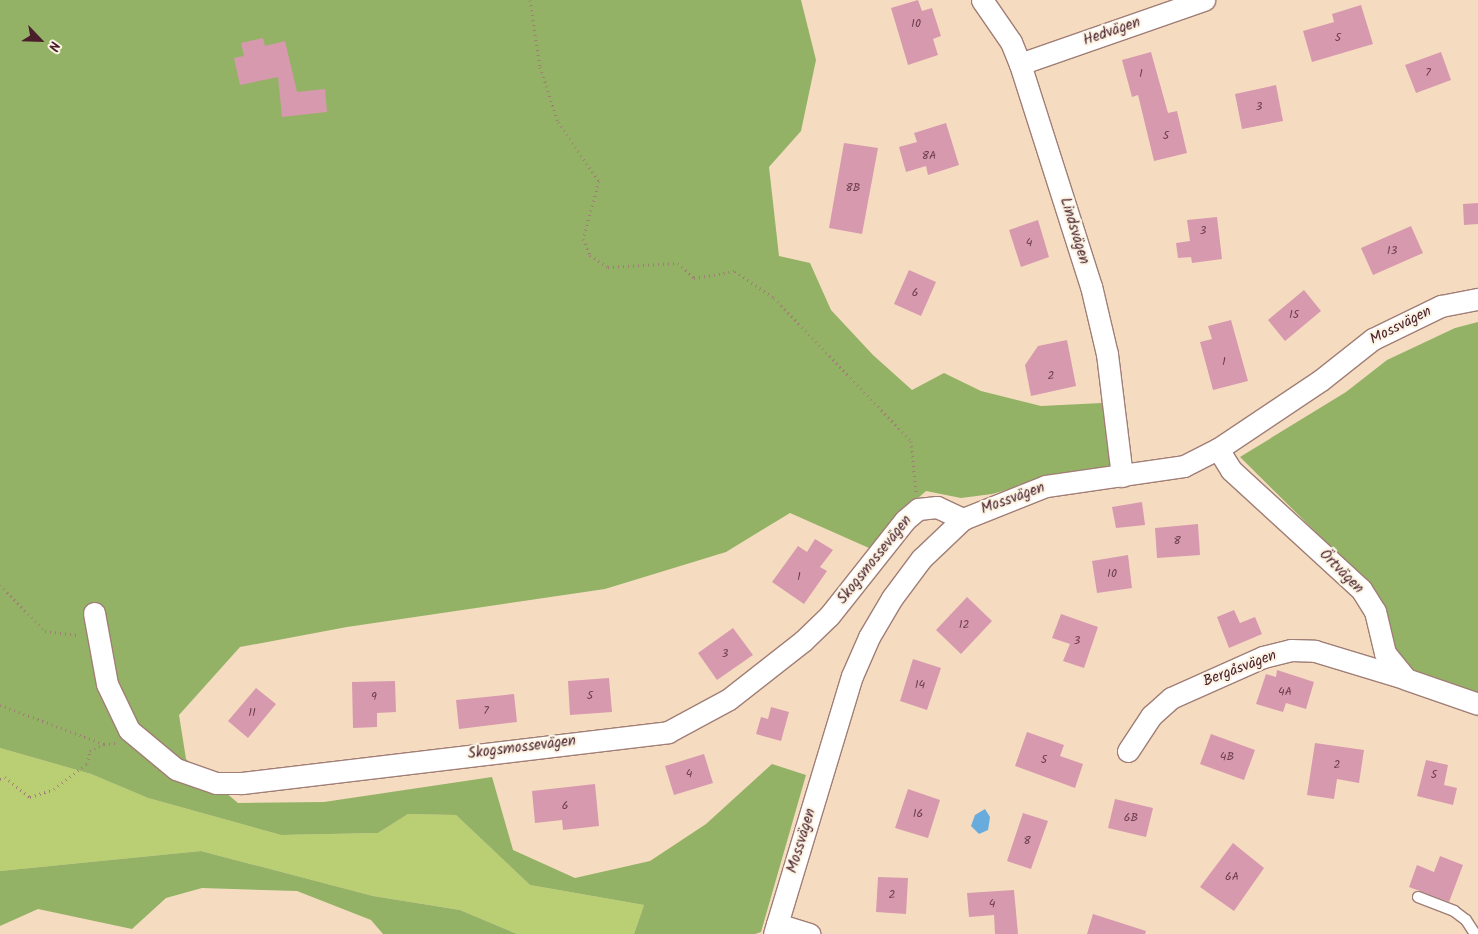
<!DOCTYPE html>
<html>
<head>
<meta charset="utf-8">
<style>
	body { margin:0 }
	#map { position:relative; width:1478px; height:934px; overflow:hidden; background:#f5dcc0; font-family:Kalam,sans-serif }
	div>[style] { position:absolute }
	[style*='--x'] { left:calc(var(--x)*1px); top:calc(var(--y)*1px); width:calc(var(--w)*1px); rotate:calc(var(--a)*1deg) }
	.green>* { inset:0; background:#bacf73 }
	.forest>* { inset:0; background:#93b265 }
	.water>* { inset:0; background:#68acdd }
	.building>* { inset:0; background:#d799ae }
	.path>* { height:3px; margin-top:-1.5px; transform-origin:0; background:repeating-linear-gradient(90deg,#a07e76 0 1px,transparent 0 5px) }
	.roads { filter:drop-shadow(1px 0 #a07e76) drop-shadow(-1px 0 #a07e76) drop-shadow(0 1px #a07e76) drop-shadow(0 -1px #a07e76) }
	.service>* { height:10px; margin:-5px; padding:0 5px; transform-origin:5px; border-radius:5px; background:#fff }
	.minor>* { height:21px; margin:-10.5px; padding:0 10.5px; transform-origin:10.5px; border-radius:10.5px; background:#fff }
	span { translate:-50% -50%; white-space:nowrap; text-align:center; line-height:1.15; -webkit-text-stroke:4.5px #fcf5e5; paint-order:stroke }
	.number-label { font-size:12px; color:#6d3e4c }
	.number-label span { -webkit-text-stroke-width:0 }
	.street-label { font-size:15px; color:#4a1f2b }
	.north { position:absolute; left:15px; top:15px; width:50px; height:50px; -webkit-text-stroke:4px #fcf5e5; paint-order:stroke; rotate:114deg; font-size:14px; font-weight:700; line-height:20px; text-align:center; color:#4a1f2b }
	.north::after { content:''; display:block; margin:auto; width:18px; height:22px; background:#4a1f2b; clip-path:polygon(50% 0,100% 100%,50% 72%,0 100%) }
</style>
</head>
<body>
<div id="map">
	<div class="green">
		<div style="clip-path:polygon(0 748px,91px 774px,148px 798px,281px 835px,378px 833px,408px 814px,456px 815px,530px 885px,644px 905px,634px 934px,517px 934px,460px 910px,373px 896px,201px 851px,0 871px)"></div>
	</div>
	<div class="forest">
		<div style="clip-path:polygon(0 0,801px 0,816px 60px,801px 131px,769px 167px,779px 256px,810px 263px,831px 310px,873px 355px,912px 390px,944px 373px,981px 391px,1041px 406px,1102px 403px,1111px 469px,1059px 475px,992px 494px,961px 498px,926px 491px,893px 520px,869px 548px,790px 513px,726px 552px,605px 589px,347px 627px,240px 647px,179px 715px,186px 759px,238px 803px,324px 802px,492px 777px,513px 850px,575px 878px,650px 861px,706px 824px,772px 764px,806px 775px,761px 932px,755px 934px,634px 934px,644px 905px,530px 885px,456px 815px,408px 814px,378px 833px,281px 835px,148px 798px,91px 774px,0 748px)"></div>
		<div style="clip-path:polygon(1478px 322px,1478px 698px,1412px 671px,1396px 651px,1352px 568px,1240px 457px,1346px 392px,1387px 360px,1455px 328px)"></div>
		<div style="clip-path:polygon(201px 851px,373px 896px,460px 910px,517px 934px,383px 934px,371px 920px,297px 891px,202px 888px,166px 898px,132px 929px,38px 909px,0 926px,0 871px)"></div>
	</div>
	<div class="water">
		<div style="clip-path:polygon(985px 809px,990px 817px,989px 824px,988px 830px,979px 834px,971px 826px,975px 815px)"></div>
	</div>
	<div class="building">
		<div style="clip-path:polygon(918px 0,922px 11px,932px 8px,941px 36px,933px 39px,938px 55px,908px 65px,891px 8px)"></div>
		<div style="clip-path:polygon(1361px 5px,1373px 44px,1312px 62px,1303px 31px,1334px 22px,1332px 14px)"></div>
		<div style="clip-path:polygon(263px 38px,265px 46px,285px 41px,297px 92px,325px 89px,327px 112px,282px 117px,278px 77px,240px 85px,234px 58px,244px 56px,241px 43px)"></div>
		<div style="clip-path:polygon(1151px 52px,1168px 113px,1177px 111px,1187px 153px,1154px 161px,1138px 95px,1132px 97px,1122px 60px)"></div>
		<div style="clip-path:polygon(1441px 52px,1451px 80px,1416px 93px,1405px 65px)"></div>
		<div style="clip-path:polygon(1276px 85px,1283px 121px,1242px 129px,1235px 94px)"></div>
		<div style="clip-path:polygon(946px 123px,959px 165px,928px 175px,926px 166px,906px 172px,899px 147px,917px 142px,914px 133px)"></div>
		<div style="clip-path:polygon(844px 143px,878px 148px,862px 234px,829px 228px)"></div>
		<div style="clip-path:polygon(1478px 203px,1478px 224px,1464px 225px,1463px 204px)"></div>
		<div style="clip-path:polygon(1217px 217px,1222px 259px,1192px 263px,1191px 257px,1178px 258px,1176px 243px,1190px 241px,1187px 220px)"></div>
		<div style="clip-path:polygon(1038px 220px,1049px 257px,1021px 267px,1009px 230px)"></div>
		<div style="clip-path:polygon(1411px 226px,1423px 253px,1373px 275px,1361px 248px)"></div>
		<div style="clip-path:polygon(909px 270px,936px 282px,921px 316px,894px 304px)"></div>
		<div style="clip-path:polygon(1304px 290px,1321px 311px,1285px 341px,1268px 320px)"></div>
		<div style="clip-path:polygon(1231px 320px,1248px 381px,1213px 390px,1200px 342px,1212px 339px,1208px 326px)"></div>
		<div style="clip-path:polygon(1067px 340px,1076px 386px,1031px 396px,1025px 365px,1038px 346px)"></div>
		<div style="clip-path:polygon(1142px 502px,1145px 525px,1116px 528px,1112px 507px)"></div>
		<div style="clip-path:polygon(1198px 524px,1200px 555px,1157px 558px,1155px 528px)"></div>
		<div style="clip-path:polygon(815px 539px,833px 550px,820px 567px,827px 571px,804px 604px,772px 582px,798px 546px,807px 552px)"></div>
		<div style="clip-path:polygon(1128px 555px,1132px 588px,1097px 593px,1092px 561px)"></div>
		<div style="clip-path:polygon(967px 597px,992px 621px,961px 654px,936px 630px)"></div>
		<div style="clip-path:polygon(1234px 610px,1240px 623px,1255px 617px,1262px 634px,1229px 648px,1217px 617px)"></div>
		<div style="clip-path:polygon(1061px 614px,1098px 627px,1084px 668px,1063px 661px,1070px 644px,1052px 638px)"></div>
		<div style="clip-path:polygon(733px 628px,753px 655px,717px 680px,698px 653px)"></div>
		<div style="clip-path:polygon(913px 659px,941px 668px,927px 710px,900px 701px)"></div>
		<div style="clip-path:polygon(1277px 670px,1314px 682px,1306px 709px,1286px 703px,1283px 712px,1256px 704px,1266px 674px,1276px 677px)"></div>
		<div style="clip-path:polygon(609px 678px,612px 712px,570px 715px,568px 681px)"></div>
		<div style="clip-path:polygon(395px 681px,396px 712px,377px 713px,377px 727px,353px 728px,352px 682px)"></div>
		<div style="clip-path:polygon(256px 688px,276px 704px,248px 738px,228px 721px)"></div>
		<div style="clip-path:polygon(514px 694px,517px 722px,459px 729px,456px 700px)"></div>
		<div style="clip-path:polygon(771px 707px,789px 712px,781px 741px,756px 734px,761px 717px,768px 719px)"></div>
		<div style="clip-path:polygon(1027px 732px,1064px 745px,1060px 756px,1083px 764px,1075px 788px,1015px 766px)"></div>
		<div style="clip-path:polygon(1211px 734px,1255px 750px,1244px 780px,1200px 764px)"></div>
		<div style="clip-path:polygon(1315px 743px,1364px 750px,1359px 783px,1337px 779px,1334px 799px,1307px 795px)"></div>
		<div style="clip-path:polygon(704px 754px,713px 783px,674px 795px,665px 766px)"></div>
		<div style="clip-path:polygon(1426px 760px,1448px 765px,1444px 785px,1457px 788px,1453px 805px,1417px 796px)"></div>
		<div style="clip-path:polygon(595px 784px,599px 826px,563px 830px,562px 820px,535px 823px,532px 791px)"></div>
		<div style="clip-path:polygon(908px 789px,940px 800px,928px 838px,895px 828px)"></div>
		<div style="clip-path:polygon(1115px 799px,1153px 808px,1146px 837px,1108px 828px)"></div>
		<div style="clip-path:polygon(1023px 813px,1048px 821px,1031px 869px,1007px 861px)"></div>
		<div style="clip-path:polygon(1233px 843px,1264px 868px,1234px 911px,1200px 887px)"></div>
		<div style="clip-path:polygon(1440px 856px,1463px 865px,1449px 902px,1409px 887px,1417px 865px,1434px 872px)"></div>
		<div style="clip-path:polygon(878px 877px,908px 878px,906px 914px,876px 912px)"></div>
		<div style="clip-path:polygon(1014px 890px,1018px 934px,995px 934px,994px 915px,969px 917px,967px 893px)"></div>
		<div style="clip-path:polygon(1093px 914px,1146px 931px,1145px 934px,1087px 934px)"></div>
	</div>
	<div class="path">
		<div style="--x:530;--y:0;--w:68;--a:81.5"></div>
		<div style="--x:540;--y:67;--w:58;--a:71.9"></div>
		<div style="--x:558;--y:122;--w:72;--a:55.2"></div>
		<div style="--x:599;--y:181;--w:60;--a:105.4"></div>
		<div style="--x:583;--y:239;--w:17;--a:66"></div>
		<div style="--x:590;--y:255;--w:22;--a:34"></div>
		<div style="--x:608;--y:267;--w:70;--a:-3.3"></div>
		<div style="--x:678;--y:263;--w:22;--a:43"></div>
		<div style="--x:694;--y:278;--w:42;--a:-9.7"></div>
		<div style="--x:735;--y:271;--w:47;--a:34.7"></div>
		<div style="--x:774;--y:298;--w:198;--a:46.2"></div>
		<div style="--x:911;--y:441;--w:51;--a:84.4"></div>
		<div style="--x:0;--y:585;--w:64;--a:45.6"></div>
		<div style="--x:45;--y:631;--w:33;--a:7"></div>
		<div style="--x:0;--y:705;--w:111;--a:20.6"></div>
		<div style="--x:104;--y:744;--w:11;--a:-5"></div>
		<div style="--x:0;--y:779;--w:5;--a:-22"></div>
		<div style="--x:5;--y:777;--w:32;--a:39"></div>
		<div style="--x:30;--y:797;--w:25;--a:-18"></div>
		<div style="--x:54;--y:789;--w:41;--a:-37.1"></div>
		<div style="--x:87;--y:764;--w:13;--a:-77"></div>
		<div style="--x:90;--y:751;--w:16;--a:-27"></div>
	</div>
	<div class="roads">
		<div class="service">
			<div style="--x:1418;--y:897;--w:39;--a:21"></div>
			<div style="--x:1454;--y:911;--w:15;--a:37"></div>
			<div style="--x:1466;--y:920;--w:17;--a:57"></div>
		</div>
		<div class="minor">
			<div style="--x:982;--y:0;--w:51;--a:55.4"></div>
			<div style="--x:1011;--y:42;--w:24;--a:68"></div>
			<div style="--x:1020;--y:64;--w:233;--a:72.3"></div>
			<div style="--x:1091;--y:286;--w:70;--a:76.8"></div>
			<div style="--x:1107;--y:354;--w:123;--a:83"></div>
			<div style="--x:1020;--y:64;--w:195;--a:-19.2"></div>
			<div style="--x:1218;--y:449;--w:25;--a:58"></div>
			<div style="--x:1231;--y:470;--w:176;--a:42.5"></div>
			<div style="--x:1361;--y:589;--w:26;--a:58"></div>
			<div style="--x:1375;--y:611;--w:43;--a:76.6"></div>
			<div style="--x:1385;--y:653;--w:33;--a:51"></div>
			<div style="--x:1406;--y:679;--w:76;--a:19.1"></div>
			<div style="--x:94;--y:613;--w:72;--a:79.6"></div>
			<div style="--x:107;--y:684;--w:51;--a:64.4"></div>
			<div style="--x:129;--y:730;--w:61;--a:39.7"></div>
			<div style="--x:176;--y:769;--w:42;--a:19.3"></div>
			<div style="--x:216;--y:783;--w:26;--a:0"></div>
			<div style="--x:242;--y:783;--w:429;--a:-6.8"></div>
			<div style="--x:668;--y:732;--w:69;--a:-28.4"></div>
			<div style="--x:729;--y:699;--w:94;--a:-38.1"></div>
			<div style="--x:803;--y:641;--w:36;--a:-44"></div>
			<div style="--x:829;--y:616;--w:122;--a:-51.6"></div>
			<div style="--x:905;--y:520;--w:17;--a:-40"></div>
			<div style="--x:918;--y:509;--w:19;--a:-6"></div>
			<div style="--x:937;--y:507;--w:29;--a:25"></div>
			<div style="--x:1128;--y:751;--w:42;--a:-56.7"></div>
			<div style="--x:1151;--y:716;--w:27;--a:-42"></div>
			<div style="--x:1171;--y:698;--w:101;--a:-24"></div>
			<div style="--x:1263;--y:657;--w:29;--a:-14"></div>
			<div style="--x:1291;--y:650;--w:24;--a:2"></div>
			<div style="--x:1315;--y:651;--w:93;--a:16.9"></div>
			<div style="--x:777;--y:924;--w:34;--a:17"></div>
			<div style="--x:774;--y:934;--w:270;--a:-73.2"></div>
			<div style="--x:852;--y:676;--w:43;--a:-66.4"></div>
			<div style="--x:869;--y:637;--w:45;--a:-59.5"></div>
			<div style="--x:892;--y:598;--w:49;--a:-53.4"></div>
			<div style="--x:921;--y:559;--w:58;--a:-43.6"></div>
			<div style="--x:963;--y:519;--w:89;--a:-21.7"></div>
			<div style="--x:1046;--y:486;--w:139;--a:-8.2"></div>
			<div style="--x:1184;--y:466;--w:38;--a:-27"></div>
			<div style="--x:1218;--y:449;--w:124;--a:-33.8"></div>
			<div style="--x:1321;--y:380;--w:66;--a:-38.3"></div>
			<div style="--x:1373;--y:339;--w:76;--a:-25.9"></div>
			<div style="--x:1441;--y:306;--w:38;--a:-11"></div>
		</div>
	</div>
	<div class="number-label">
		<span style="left:916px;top:24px">10</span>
		<span style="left:1338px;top:38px">5</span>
		<span style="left:1428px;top:73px">7</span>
		<span style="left:1141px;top:74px">1</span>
		<span style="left:1259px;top:107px">3</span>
		<span style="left:1166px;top:136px">5</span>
		<span style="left:929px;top:156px">8A</span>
		<span style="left:853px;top:188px">8B</span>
		<span style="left:1203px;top:231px">3</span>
		<span style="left:1029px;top:243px">4</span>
		<span style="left:1392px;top:251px">13</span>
		<span style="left:915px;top:293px">6</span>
		<span style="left:1294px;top:315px">15</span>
		<span style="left:1224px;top:362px">1</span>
		<span style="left:1051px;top:376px">2</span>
		<span style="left:1177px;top:541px">8</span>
		<span style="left:1112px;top:574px">10</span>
		<span style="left:799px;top:577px">1</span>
		<span style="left:964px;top:625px">12</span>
		<span style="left:1077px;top:641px">3</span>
		<span style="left:725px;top:654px">3</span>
		<span style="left:920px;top:685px">14</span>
		<span style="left:1285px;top:692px">4A</span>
		<span style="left:590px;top:696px">5</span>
		<span style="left:374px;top:697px">9</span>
		<span style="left:486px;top:711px">7</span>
		<span style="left:252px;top:713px">11</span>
		<span style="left:1227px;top:757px">4B</span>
		<span style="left:1044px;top:760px">5</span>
		<span style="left:1337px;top:765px">2</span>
		<span style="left:689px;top:774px">4</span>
		<span style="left:1434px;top:775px">5</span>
		<span style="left:565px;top:806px">6</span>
		<span style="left:918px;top:814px">16</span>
		<span style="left:1131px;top:818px">6B</span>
		<span style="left:1027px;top:841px">8</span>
		<span style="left:1232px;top:877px">6A</span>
		<span style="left:892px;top:895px">2</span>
		<span style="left:992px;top:904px">4</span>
	</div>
	<div class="street-label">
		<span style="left:1112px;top:32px;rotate:-19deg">Hedvägen</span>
		<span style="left:1074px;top:231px;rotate:73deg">Lindsvägen</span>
		<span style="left:1401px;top:326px;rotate:-27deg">Mossvägen</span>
		<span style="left:1013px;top:499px;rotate:-20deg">Mossvägen</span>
		<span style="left:875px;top:560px;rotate:-51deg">Skogsmossevägen</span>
		<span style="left:1341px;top:572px;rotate:45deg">Örtvägen</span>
		<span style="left:1240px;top:669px;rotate:-21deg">Bergåsvägen</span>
		<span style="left:522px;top:748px;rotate:-7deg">Skogsmossevägen</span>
		<span style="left:802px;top:841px;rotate:-73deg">Mossvägen</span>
	</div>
	<div class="north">N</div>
</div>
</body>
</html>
